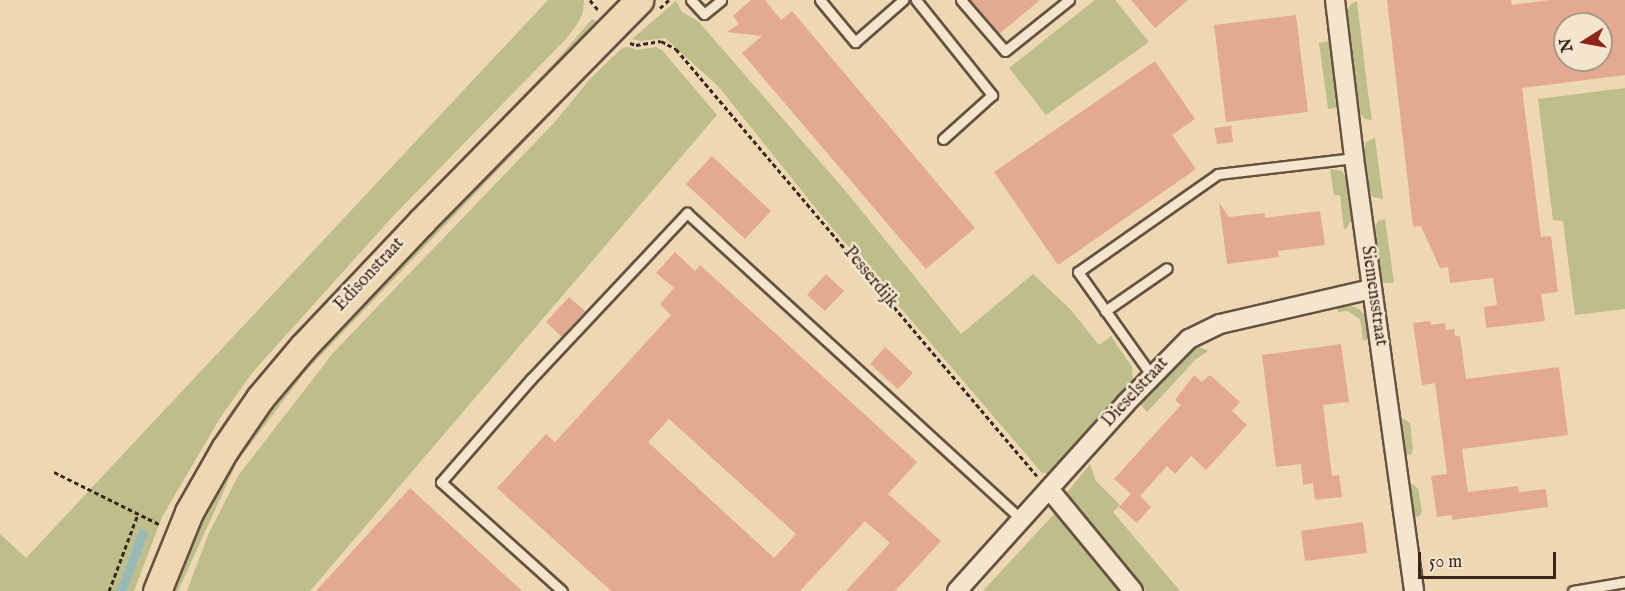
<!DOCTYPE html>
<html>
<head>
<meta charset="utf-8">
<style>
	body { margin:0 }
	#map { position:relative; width:1625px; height:591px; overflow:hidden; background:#eed8b3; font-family:"IM FELL English",serif }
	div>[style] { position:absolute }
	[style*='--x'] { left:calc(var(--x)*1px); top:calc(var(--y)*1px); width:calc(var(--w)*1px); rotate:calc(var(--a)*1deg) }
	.green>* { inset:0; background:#bdbe8a }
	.water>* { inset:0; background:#9bb9b4 }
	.building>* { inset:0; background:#e4aa91 }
	.path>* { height:3px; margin-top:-1.5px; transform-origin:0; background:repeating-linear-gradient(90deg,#3a261b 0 4.5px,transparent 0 7.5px) }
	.roads { filter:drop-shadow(2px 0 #675241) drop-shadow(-2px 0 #675241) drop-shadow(0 2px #675241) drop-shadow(0 -2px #675241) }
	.lane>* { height:9px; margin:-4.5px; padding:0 4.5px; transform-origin:4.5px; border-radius:4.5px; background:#f4e6ce }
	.street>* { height:18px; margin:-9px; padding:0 9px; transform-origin:9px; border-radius:9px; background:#f4e6ce }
	.primary>* { height:27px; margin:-13.5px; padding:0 13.5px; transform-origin:13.5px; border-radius:13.5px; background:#eed8b3 }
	span { translate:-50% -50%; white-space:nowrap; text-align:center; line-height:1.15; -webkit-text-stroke:5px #f4e6ce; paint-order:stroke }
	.street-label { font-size:18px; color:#3a261b }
	.north { position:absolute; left:1553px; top:12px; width:60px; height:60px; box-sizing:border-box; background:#f4e6ce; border:2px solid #aa9986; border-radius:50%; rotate:259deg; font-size:16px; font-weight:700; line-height:24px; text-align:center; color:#3a261b }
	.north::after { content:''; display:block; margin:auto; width:21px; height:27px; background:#8f2418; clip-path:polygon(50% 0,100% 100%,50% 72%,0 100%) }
	.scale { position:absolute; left:1418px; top:552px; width:138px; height:27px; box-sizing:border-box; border:3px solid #3a261b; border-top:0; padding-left:8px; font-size:18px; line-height:21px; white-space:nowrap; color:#3a261b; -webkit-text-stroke:4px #f4e6ce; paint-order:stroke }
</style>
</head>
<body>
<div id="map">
	<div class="green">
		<div style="clip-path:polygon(548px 0,584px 0,583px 12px,578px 23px,566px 39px,395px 214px,252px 373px,220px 418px,162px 517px,134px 591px,127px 591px,149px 532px,140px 528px,116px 591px,0 591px,0 534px,26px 558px)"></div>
		<div style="clip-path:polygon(1095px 0,1115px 0,1149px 42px,1046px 115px,1009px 68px)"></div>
		<div style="clip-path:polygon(676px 1px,682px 12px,698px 21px,848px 194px,961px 334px,1033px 274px,1070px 309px,1099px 345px,1111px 336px,1132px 367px,1133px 382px,1049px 473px,1042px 473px,822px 216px,718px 86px,665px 38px,641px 41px,632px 39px)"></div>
		<div style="clip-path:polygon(1357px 1px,1368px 93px,1372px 120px,1365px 119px,1360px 114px,1354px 63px,1347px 10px,1351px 4px)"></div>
		<div style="clip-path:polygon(592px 19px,597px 22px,569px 54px,286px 350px,147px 591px,141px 591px,175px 509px,210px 443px,232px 410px,296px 331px,557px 60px)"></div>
		<div style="clip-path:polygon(1331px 41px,1340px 107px,1328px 109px,1319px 43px)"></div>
		<div style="clip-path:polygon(614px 42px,617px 43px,556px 109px,305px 372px,237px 462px,178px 591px,169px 591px,203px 509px,239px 447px,297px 367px)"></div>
		<div style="clip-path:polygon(628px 47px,637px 50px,656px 47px,662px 50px,717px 115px,310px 591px,187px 591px,208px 535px,238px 476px,333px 353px,553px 124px,590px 79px,622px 48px)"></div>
		<div style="clip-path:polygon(1625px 88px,1625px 309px,1575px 315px,1563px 221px,1553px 220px,1538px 99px)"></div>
		<div style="clip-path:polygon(1375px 138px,1383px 199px,1373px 197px,1370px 192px,1364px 149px,1366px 142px)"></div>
		<div style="clip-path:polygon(1330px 169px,1342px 171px,1349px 182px,1353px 216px,1347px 228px,1344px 229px,1340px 195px,1334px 195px)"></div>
		<div style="clip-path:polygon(1385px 219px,1394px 283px,1385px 283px,1381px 279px,1375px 227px,1378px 221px)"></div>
		<div style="clip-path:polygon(1349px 305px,1359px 309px,1365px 315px,1369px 339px,1363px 340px,1360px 319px,1347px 311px,1338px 312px,1337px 306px)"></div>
		<div style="clip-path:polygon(1197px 346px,1208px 351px,1196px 359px,1147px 412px,1141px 405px,1142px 402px)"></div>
		<div style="clip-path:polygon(1404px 419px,1410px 423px,1413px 450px,1411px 455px,1403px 453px,1399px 422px)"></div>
		<div style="clip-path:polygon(1090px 464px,1096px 481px,1120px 505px,1113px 512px,1180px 591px,1145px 591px,1066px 494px)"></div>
		<div style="clip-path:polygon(1413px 484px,1418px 489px,1422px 510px,1420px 516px,1415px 517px,1411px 514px,1408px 486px)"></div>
		<div style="clip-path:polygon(1055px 513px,1120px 591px,983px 591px)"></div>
	</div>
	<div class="water">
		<div style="clip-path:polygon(140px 528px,149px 532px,127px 591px,116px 591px)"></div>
	</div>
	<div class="building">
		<div style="clip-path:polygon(751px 0,765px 0,781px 20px,792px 11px,975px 228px,926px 269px,742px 53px,762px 36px,727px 32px,739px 24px,733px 16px)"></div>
		<div style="clip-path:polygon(970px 0,1040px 0,999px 34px)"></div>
		<div style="clip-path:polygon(1131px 0,1188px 0,1155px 28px)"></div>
		<div style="clip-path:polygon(evenodd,1387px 0,1511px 0,1512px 5px,1549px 0,1625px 0,1625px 75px,1522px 88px,1541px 237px,1551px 236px,1558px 292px,1541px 294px,1545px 321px,1486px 328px,1484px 307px,1497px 305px,1493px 278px,1450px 283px,1448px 267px,1440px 268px,1421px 226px,1413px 227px,1387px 0,1565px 24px,1601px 24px,1601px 60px,1565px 60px,1565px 24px)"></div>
		<div style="clip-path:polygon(1296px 15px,1308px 112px,1226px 122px,1214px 25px)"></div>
		<div style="clip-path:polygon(1155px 61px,1195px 119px,1172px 135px,1196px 169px,1058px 265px,994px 172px)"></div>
		<div style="clip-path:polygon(1231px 126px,1233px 142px,1217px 144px,1214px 128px)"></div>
		<div style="clip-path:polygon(712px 156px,771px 211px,745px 239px,686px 184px)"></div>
		<div style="clip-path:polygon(1219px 203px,1229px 217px,1265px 213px,1265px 218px,1320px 211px,1325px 245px,1278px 251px,1279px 257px,1227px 264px)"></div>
		<div style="clip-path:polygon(evenodd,675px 252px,695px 271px,700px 265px,917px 462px,888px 494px,941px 541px,895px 591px,846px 591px,890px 543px,865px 521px,800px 591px,611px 591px,497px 488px,546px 434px,555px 442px,671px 315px,660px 304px,674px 288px,656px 273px,675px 252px,669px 419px,796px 534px,774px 558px,648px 442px,669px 419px)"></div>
		<div style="clip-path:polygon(826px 274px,844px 291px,825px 311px,807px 295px)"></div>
		<div style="clip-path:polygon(569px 297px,585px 311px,562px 337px,546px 322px)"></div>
		<div style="clip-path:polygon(1430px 321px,1431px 325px,1445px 323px,1446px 330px,1454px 329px,1455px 336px,1460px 336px,1466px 379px,1559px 367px,1568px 435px,1462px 449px,1468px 492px,1518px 486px,1519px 492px,1546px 489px,1548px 507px,1452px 520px,1452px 515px,1437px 517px,1431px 476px,1447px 474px,1435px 383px,1422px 385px,1413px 323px)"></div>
		<div style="clip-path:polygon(1341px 344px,1349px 402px,1323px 405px,1332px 476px,1339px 475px,1342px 497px,1315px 500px,1313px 483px,1303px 485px,1301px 464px,1276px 467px,1262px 355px)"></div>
		<div style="clip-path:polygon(885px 347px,913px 373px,898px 389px,870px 364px)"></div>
		<div style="clip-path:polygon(1194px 375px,1202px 382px,1210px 375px,1240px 402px,1232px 411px,1247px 425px,1206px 470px,1191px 456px,1175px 474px,1167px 466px,1140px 496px,1151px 507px,1137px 523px,1119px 507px,1131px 494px,1114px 479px,1181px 405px,1175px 400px)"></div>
		<div style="clip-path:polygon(410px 488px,522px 591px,316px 591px)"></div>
		<div style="clip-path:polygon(1363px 522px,1367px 553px,1305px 561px,1301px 531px)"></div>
	</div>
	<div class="path">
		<div style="--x:590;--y:0;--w:13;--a:51"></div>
		<div style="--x:660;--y:8;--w:12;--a:-42"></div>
		<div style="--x:630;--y:43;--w:6;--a:18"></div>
		<div style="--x:636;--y:45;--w:25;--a:-9"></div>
		<div style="--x:661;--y:41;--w:17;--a:28"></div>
		<div style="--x:676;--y:49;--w:559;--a:49.79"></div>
		<div style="--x:54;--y:472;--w:119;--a:26.4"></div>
		<div style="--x:109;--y:591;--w:82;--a:-69.4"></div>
	</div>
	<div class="roads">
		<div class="lane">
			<div style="--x:691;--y:0;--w:19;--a:47"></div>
			<div style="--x:704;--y:14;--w:22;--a:-39"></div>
			<div style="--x:820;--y:0;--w:55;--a:50.2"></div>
			<div style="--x:855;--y:42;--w:64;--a:-41.2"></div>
			<div style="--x:916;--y:0;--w:122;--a:51.3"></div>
			<div style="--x:992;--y:95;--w:66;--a:138.1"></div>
			<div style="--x:961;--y:0;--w:67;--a:49.2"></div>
			<div style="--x:1005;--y:51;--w:82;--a:-38.6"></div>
			<div style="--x:1105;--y:311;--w:75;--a:-34.7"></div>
			<div style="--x:1152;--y:376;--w:128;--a:-125.4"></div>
			<div style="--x:1078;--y:272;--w:171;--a:-35"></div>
			<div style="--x:1218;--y:174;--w:137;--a:-6.7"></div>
			<div style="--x:562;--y:591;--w:163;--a:-138"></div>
			<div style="--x:441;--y:482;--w:137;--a:-48.9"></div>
			<div style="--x:531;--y:379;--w:228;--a:-46.8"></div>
			<div style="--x:687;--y:213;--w:454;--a:42.5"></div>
			<div style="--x:1573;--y:591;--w:53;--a:-9.8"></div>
		</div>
		<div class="street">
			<div style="--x:1335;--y:0;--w:159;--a:83.1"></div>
			<div style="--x:1354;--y:158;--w:437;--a:82.1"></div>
			<div style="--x:1049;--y:489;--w:132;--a:50.5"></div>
			<div style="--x:957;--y:591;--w:253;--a:-48"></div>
			<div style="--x:1126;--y:403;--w:90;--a:-45.5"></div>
			<div style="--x:1189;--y:339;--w:34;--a:-26"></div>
			<div style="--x:1220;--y:324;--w:156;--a:-13"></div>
		</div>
		<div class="primary">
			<div style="--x:157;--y:591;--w:85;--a:-67.9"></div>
			<div style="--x:189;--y:512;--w:73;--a:-60.3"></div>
			<div style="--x:225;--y:449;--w:62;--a:-55.5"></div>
			<div style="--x:260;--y:398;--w:67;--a:-49.9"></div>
			<div style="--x:303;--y:347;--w:173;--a:-46.6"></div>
			<div style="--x:422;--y:221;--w:310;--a:-45.5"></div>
		</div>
	</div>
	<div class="street-label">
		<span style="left:370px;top:275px;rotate:-47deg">Edisonstraat</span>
		<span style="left:870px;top:278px;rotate:50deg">Pesserdijk</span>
		<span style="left:1373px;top:296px;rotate:82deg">Siemensstraat</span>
		<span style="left:1136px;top:393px;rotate:-47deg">Dieselstraat</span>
	</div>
	<div class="north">N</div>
	<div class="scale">50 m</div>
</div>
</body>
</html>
